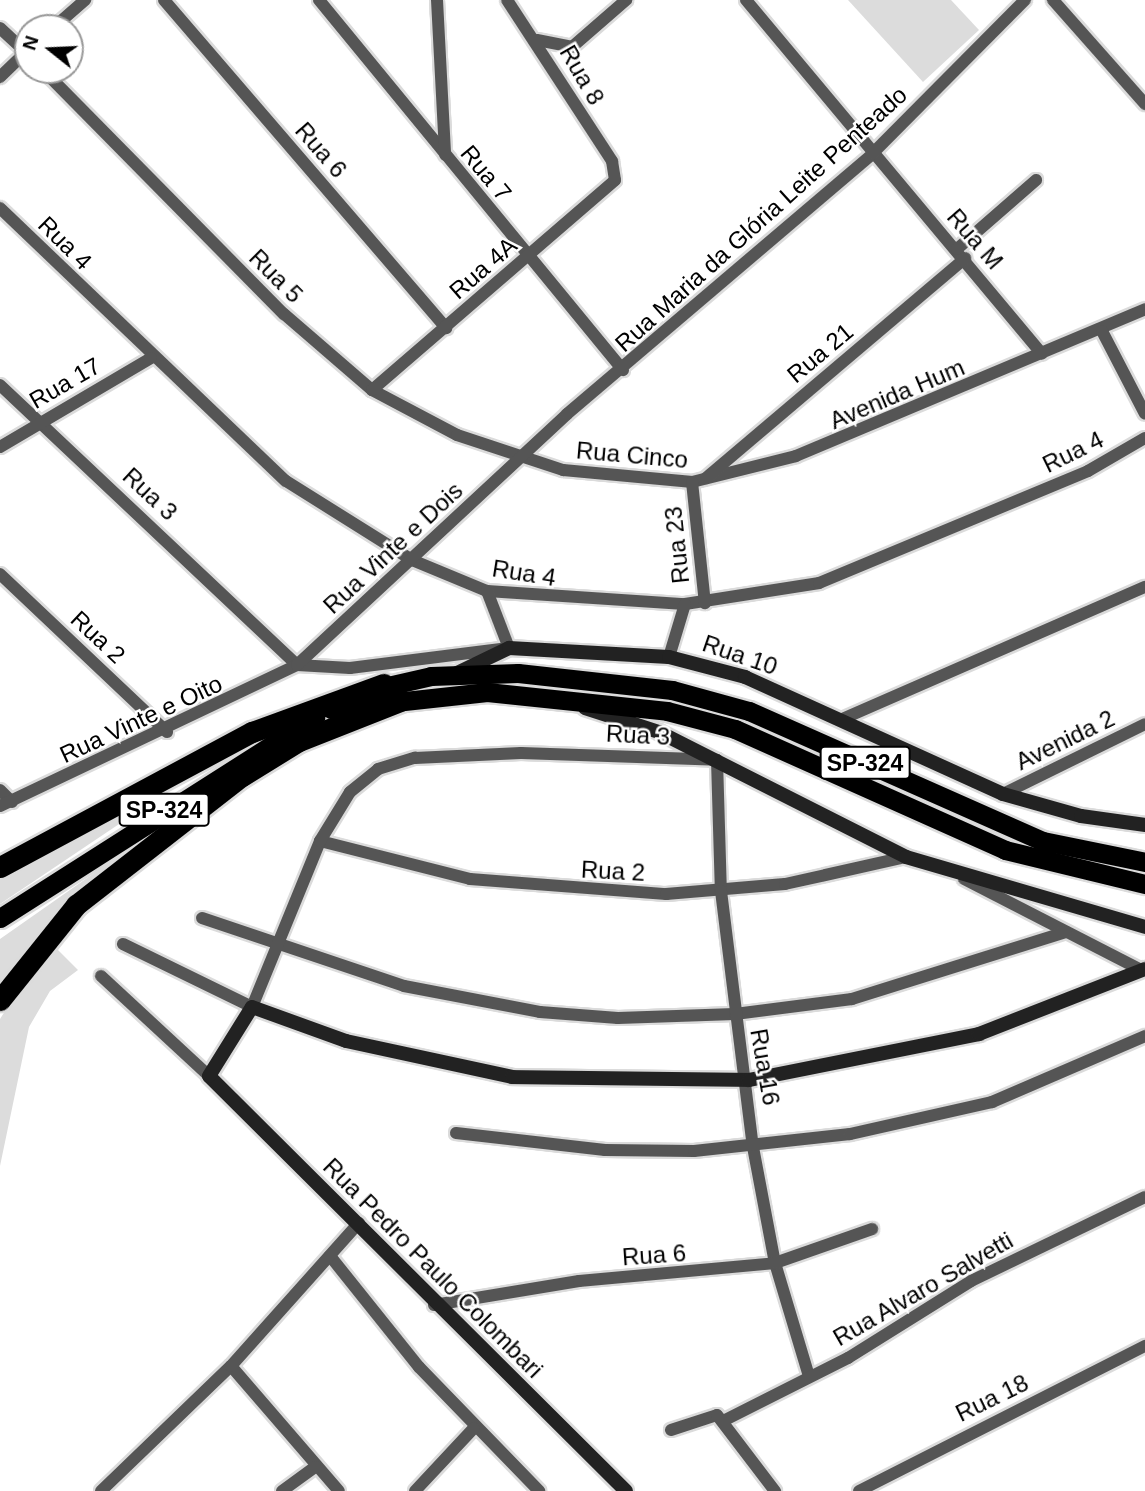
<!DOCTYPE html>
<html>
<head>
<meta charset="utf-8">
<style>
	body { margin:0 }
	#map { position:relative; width:1145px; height:1491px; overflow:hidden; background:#fff; font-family:Arial,sans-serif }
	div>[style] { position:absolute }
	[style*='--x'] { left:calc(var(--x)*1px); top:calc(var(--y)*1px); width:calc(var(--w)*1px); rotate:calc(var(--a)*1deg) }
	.green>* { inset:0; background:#dcdcdc }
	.roads { filter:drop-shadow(2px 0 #dbdbdb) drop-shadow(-2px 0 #dbdbdb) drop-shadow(0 2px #dbdbdb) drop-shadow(0 -2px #dbdbdb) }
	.minor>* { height:12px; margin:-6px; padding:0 6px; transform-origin:6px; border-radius:6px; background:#555 }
	.secondary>* { height:14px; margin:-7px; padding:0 7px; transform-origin:7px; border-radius:7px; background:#222 }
	.trunk>* { height:19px; margin:-9.5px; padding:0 9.5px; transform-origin:9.5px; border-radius:9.5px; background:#000 }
	.motorway>* { height:21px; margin:-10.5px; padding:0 10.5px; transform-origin:10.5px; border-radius:10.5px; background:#000 }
	span { translate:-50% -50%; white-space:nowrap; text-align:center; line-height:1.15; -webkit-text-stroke:5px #fff; paint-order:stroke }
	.shield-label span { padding:2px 5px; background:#fff; border:2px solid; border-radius:5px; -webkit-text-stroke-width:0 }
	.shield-label { font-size:23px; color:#000; font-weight:700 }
	.street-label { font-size:24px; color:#000 }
	.north { position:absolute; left:14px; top:14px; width:70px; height:70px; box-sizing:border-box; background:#fff; border:2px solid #999; border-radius:50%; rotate:288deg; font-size:19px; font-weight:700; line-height:28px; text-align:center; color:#000 }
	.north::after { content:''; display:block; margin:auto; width:24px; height:32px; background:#000; clip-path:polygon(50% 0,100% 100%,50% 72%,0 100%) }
</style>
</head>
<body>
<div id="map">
	<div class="green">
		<div style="clip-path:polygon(848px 0,951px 0,979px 30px,923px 82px)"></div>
		<div style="clip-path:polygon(145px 801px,143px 808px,0 904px,0 877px)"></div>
		<div style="clip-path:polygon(147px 836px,60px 908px,0 984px,0 939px)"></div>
		<div style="clip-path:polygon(49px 941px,78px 970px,50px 991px,29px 1027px,0 1166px,0 1019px)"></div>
	</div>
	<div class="roads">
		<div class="minor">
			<div style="--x:164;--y:0;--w:433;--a:49.3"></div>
			<div style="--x:319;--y:0;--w:479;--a:50.6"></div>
			<div style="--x:437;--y:0;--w:155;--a:87"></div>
			<div style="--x:746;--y:0;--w:461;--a:50.1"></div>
			<div style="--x:1053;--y:0;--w:139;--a:48.5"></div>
			<div style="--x:0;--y:28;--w:38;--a:43"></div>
			<div style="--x:53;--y:28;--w:43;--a:-41.2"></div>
			<div style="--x:537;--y:40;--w:36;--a:11"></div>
			<div style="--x:572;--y:47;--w:72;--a:-41"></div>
			<div style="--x:43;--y:70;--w:343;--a:45.4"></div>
			<div style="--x:284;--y:314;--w:116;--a:40.8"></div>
			<div style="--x:372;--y:390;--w:96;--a:27.9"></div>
			<div style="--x:457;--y:435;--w:112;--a:18.3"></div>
			<div style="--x:563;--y:470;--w:130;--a:5.3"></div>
			<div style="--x:692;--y:482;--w:107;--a:-14"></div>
			<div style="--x:796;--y:456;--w:379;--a:-22.8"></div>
			<div style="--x:0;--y:77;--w:39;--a:-44"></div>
			<div style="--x:0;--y:208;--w:395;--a:43.7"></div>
			<div style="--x:286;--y:481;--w:149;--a:32.1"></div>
			<div style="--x:412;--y:560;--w:81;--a:22.5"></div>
			<div style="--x:487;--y:591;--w:198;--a:3.8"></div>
			<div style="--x:685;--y:604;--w:136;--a:-8.9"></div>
			<div style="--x:819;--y:583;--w:291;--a:-22.6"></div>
			<div style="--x:1088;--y:471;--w:66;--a:-30.1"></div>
			<div style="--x:957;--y:249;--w:105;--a:-41.1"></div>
			<div style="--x:1102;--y:331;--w:93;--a:62.6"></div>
			<div style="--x:0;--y:385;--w:408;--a:43.3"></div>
			<div style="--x:372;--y:390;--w:321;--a:-40.8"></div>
			<div style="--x:615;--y:180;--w:19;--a:-99"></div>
			<div style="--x:612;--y:161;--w:192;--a:-123.1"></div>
			<div style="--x:0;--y:447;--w:175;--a:-30.5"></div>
			<div style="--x:706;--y:478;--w:340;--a:-40.3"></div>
			<div style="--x:692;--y:482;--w:122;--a:83.9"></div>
			<div style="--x:0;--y:574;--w:230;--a:43.4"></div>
			<div style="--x:669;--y:657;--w:55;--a:-73.2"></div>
			<div style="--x:297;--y:665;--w:53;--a:3.2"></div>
			<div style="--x:350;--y:668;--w:160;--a:-7.2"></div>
			<div style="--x:509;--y:648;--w:61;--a:-111.1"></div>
			<div style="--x:840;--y:720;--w:333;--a:-23.6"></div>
			<div style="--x:0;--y:790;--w:17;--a:45"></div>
			<div style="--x:1003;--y:794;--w:158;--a:-26.2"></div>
			<div style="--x:0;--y:806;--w:329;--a:-25.4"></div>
			<div style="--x:297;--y:665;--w:369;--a:-42.9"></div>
			<div style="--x:567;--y:414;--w:401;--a:-40.4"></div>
			<div style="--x:872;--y:154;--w:217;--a:-45.2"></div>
			<div style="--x:320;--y:841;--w:155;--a:14.2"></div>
			<div style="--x:470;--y:879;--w:197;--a:4.4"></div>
			<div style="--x:666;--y:894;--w:119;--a:-4.8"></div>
			<div style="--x:785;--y:884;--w:124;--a:-12.6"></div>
			<div style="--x:964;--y:879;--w:199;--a:27.2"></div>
			<div style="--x:202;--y:918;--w:213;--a:18.6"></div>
			<div style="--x:404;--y:986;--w:138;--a:10.8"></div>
			<div style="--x:540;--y:1012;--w:78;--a:4.4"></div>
			<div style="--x:618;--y:1018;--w:117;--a:-2"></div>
			<div style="--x:735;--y:1014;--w:118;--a:-7.3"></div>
			<div style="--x:852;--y:999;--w:224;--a:-17.4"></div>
			<div style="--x:123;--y:944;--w:144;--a:26"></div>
			<div style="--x:252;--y:1007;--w:179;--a:-67.7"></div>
			<div style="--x:320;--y:841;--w:57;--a:-58.5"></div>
			<div style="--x:350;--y:792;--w:36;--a:-39"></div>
			<div style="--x:378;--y:769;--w:39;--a:-17"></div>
			<div style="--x:415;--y:758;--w:106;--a:-2.7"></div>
			<div style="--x:521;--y:753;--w:196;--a:2"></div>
			<div style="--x:717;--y:760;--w:131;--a:88.3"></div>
			<div style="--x:721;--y:891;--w:258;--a:82.9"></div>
			<div style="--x:753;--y:1147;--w:118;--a:79.3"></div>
			<div style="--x:775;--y:1263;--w:118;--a:73.3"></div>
			<div style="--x:101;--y:976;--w:147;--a:42.8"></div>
			<div style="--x:456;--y:1133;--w:150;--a:6.5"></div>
			<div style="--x:605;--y:1150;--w:89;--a:0.6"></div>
			<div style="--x:694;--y:1151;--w:157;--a:-6.2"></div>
			<div style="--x:850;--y:1134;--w:146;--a:-12.7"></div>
			<div style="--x:992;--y:1102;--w:167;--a:-23.3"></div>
			<div style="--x:330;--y:1256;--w:142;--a:51.3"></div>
			<div style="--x:419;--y:1367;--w:173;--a:45.9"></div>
			<div style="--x:434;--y:1305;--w:147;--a:-9.4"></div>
			<div style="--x:579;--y:1281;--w:197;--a:-5.2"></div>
			<div style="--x:775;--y:1263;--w:103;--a:-19.3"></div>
			<div style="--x:231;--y:1366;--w:165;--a:49.2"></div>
			<div style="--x:725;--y:1420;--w:138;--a:-26.8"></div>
			<div style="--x:848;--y:1358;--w:145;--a:-32"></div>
			<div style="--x:971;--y:1281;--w:193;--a:-25.8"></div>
			<div style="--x:671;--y:1430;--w:48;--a:-18.1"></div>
			<div style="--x:717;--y:1415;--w:96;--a:52.7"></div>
			<div style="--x:101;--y:1491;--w:180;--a:-43.9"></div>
			<div style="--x:231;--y:1366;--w:192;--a:-48.2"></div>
			<div style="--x:282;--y:1491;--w:41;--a:-36"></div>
			<div style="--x:415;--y:1491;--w:86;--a:-46.9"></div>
			<div style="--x:859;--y:1491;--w:321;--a:-26.9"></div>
		</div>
		<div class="secondary">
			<div style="--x:457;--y:673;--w:58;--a:-25.7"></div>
			<div style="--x:509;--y:648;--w:160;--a:3.2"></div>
			<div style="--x:669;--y:657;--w:79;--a:14.7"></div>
			<div style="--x:745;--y:677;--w:283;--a:24.4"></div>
			<div style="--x:1003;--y:794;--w:81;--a:15.8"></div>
			<div style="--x:1081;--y:816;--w:65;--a:8"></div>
			<div style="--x:585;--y:708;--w:78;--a:18"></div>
			<div style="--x:659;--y:732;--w:277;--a:26.8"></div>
			<div style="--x:906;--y:857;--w:249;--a:16.3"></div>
			<div style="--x:626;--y:1491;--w:588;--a:-135.14"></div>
			<div style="--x:209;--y:1076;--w:81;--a:-58.1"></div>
			<div style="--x:252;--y:1007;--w:100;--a:19.9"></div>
			<div style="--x:346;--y:1041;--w:170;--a:12.2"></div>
			<div style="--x:512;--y:1077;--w:237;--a:0.7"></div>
			<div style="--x:749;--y:1080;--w:235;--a:-11.3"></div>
			<div style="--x:979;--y:1034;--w:178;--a:-21.4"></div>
		</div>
		<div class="trunk">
			<div style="--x:370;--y:690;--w:63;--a:-12.9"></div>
			<div style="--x:431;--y:676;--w:87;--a:-2"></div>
			<div style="--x:518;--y:673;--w:155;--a:6.3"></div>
			<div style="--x:672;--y:690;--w:80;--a:15.3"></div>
			<div style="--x:749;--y:711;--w:321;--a:23.9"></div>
			<div style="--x:1043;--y:841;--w:104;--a:11.6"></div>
			<div style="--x:331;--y:709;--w:157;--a:-6.2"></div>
			<div style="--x:487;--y:692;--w:181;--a:6"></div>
			<div style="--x:667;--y:711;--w:70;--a:14.8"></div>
			<div style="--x:735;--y:729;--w:296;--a:24.1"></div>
			<div style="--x:1005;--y:850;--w:144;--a:13.7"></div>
			<div style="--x:0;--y:918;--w:374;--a:-32.5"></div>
		</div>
		<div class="motorway">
			<div style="--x:0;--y:867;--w:286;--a:-28.2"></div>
			<div style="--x:252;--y:732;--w:140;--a:-20.1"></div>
			<div style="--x:0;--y:1000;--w:122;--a:-51.3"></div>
			<div style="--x:76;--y:905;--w:210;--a:-37.9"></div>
			<div style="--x:242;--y:776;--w:67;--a:-31.6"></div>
			<div style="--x:299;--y:741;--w:109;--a:-21.6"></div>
		</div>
	</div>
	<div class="shield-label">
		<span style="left:865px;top:763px">SP-324</span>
		<span style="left:164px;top:810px">SP-324</span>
	</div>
	<div class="street-label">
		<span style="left:582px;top:75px;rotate:60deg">Rua 8</span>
		<span style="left:321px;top:150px;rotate:49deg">Rua 6</span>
		<span style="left:486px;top:173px;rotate:50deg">Rua 7</span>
		<span style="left:761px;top:219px;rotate:-42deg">Rua Maria da Glória Leite Penteado</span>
		<span style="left:975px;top:239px;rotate:49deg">Rua M</span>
		<span style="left:65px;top:243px;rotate:45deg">Rua 4</span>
		<span style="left:483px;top:268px;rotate:-41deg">Rua 4A</span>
		<span style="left:276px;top:276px;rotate:45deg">Rua 5</span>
		<span style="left:820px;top:353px;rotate:-40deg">Rua 21</span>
		<span style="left:65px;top:383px;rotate:-30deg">Rua 17</span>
		<span style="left:897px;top:394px;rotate:-23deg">Avenida Hum</span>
		<span style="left:1073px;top:452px;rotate:-26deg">Rua 4</span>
		<span style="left:632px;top:455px;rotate:5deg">Rua Cinco</span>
		<span style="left:150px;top:494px;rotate:43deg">Rua 3</span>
		<span style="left:677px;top:545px;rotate:-96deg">Rua 23</span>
		<span style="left:393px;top:548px;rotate:-43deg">Rua Vinte e Dois</span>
		<span style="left:524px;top:573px;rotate:9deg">Rua 4</span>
		<span style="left:98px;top:637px;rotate:43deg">Rua 2</span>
		<span style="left:740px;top:655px;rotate:19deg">Rua 10</span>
		<span style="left:141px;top:719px;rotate:-25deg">Rua Vinte e Oito</span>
		<span style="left:638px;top:735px;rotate:3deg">Rua 3</span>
		<span style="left:1065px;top:740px;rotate:-26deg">Avenida 2</span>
		<span style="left:613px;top:871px;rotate:3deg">Rua 2</span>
		<span style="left:765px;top:1067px;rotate:80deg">Rua 16</span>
		<span style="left:654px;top:1255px;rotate:-4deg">Rua 6</span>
		<span style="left:433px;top:1268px;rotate:45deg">Rua Pedro Paulo Colombari</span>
		<span style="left:923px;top:1289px;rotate:-30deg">Rua Alvaro Salvetti</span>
		<span style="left:992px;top:1398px;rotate:-26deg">Rua 18</span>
	</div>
	<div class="north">N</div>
</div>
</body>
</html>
